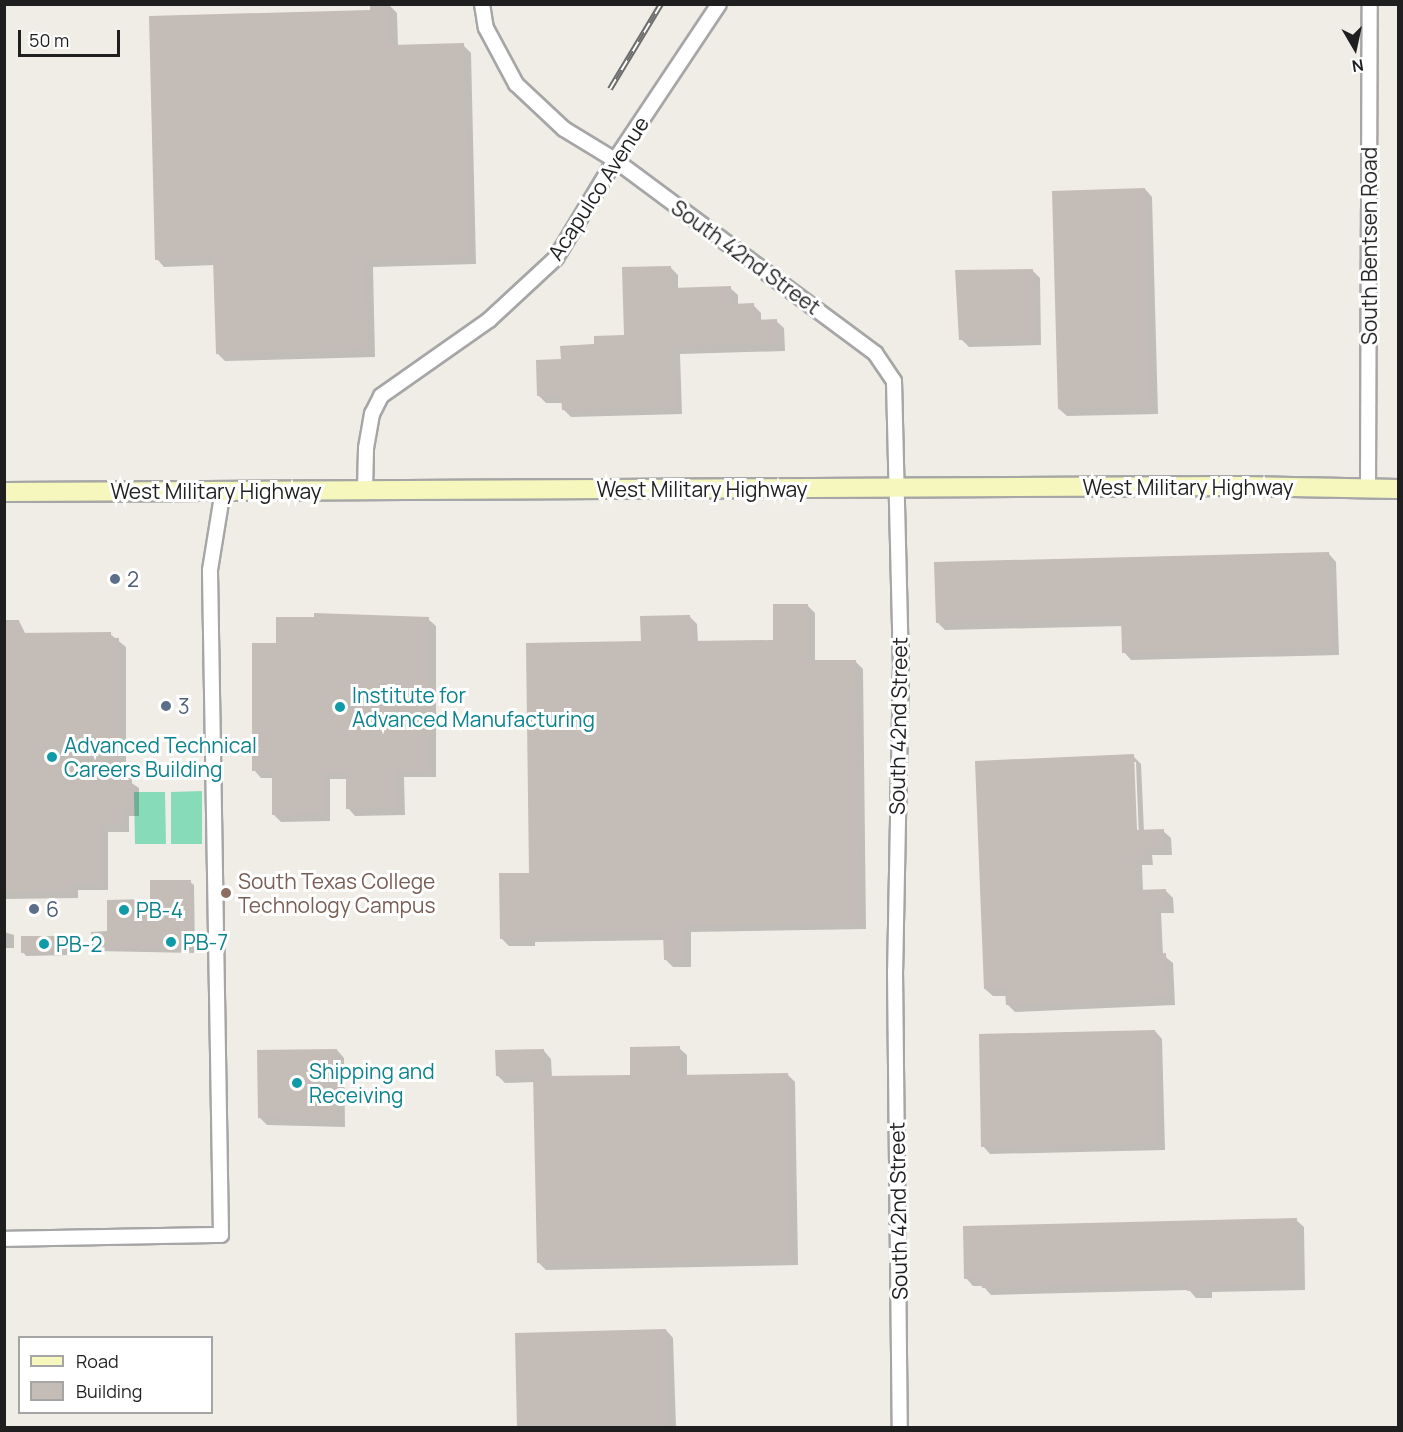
<!DOCTYPE html>
<html>
<head>
<meta charset="utf-8">
<style>
	body { margin:0 }
	#map { position:relative; width:1403px; height:1432px; overflow:hidden; background:#f0ece6; font-family:Manrope,sans-serif }
	div>[style] { position:absolute }
	[style*='--x'] { left:calc(var(--x)*1px); top:calc(var(--y)*1px); width:calc(var(--w)*1px); rotate:calc(var(--a)*1deg) }
	.pitch>* { inset:0; background:#88dbb9 }
	.shadow>* { inset:0; background:#0003 }
	.building>* { inset:0; background:#c4bcb6 }
	.roads { filter:drop-shadow(2px 0 #a6a6a6) drop-shadow(-2px 0 #a6a6a6) drop-shadow(0 2px #a6a6a6) drop-shadow(0 -2px #a6a6a6) }
	.street>* { height:14px; margin:-7px; padding:0 7px; transform-origin:7px; border-radius:7px; background:#fff }
	.secondary>* { height:18px; margin:-9px; padding:0 9px; transform-origin:9px; border-radius:9px; background:#f5f7bd }
	.rail>* { height:6px; margin-top:-3px; transform-origin:0; background:repeating-linear-gradient(90deg,#fff 0 11px,#6d6d6d 0 22px); box-sizing:border-box; border-block:2px solid #6d6d6d }
	.dots>* { width:16px; height:16px; translate:-50% -50%; box-sizing:border-box; border:3px solid #fff; border-radius:50% }
	span { translate:-50% -50%; white-space:nowrap; text-align:center; line-height:1.15; -webkit-text-stroke:6px #fff; paint-order:stroke }
	.street-label { font-size:21px; color:#1f1f1f }
	.service-label { font-size:21px; color:#4e5e75 }
	.left { translate:0 -50%; text-align:left }
	.culture-label { font-size:21px; color:#0d838f }
	.education-label { font-size:21px; color:#785e54 }
	.frame { position:absolute; inset:0; border:6px solid #1f1f1f; pointer-events:none }
	.legend { position:absolute; left:18px; top:1336px; width:195px; height:78px; box-sizing:border-box; background:#fff; border:2px solid #a5a5a5; margin:0; padding:8px 10px; list-style:none; font-size:18px; color:#1f1f1f }
	.legend li { display:flex; align-items:center; gap:12px; height:30px }
	.legend b { width:30px; border:2px solid #a5a5a5 }
	.north { position:absolute; left:1325px; top:18px; width:60px; height:60px; -webkit-text-stroke:4px #fff; paint-order:stroke; rotate:171deg; font-size:16px; font-weight:700; line-height:24px; text-align:center; color:#1f1f1f }
	.north::after { content:''; display:block; margin:auto; width:21px; height:27px; background:#1f1f1f; clip-path:polygon(50% 0,100% 100%,50% 72%,0 100%) }
	.scale { position:absolute; left:18px; top:30px; width:102px; height:27px; box-sizing:border-box; border:3px solid #1f1f1f; border-top:0; padding-left:8px; font-size:18px; line-height:21px; white-space:nowrap; color:#1f1f1f; -webkit-text-stroke:4px #fff; paint-order:stroke }
</style>
</head>
<body>
<div id="map">
	<div class="pitch">
		<div style="clip-path:polygon(202px 791px,202px 844px,171px 844px,171px 792px)"></div>
		<div style="clip-path:polygon(134px 792px,165px 792px,166px 844px,135px 844px)"></div>
	</div>
	<div class="shadow">
		<div style="clip-path:polygon(389px 5px,397px 13px,398px 47px,463px 45px,471px 53px,476px 264px,373px 267px,375px 357px,225px 361px,217px 353px,215px 265px,164px 267px,157px 259px,371px 12px)"></div>
		<div style="clip-path:polygon(1145px 189px,1152px 197px,1158px 414px,1067px 416px,1059px 409px)"></div>
		<div style="clip-path:polygon(670px 267px,678px 275px,678px 289px,730px 288px,738px 295px,738px 305px,753px 305px,761px 313px,761px 321px,776px 321px,784px 328px,785px 351px,680px 354px,682px 414px,571px 417px,563px 409px,563px 403px,546px 403px,538px 395px,562px 360px,626px 336px)"></div>
		<div style="clip-path:polygon(1032px 270px,1040px 278px,1041px 345px,969px 347px,961px 339px)"></div>
		<div style="clip-path:polygon(1329px 554px,1336px 562px,1339px 655px,1131px 660px,1124px 652px,1123px 626px,945px 630px,937px 622px)"></div>
		<div style="clip-path:polygon(807px 605px,815px 613px,815px 662px,855px 661px,863px 669px,866px 929px,691px 932px,691px 967px,673px 967px,665px 959px,665px 940px,535px 942px,535px 946px,509px 946px,502px 939px,642px 643px,690px 617px,697px 624px,698px 643px,775px 641px)"></div>
		<div style="clip-path:polygon(363px 615px,367px 619px,428px 619px,436px 626px,436px 777px,404px 777px,405px 815px,355px 816px,348px 808px,348px 779px,330px 779px,330px 821px,281px 822px,273px 814px,273px 778px,261px 778px,254px 770px,278px 644px,278px 619px)"></div>
		<div style="clip-path:polygon(4px 621px,19px 621px,26px 635px,110px 634px,126px 647px,126px 771px,127px 780px,139px 788px,139px 816px,129px 816px,129px 832px,108px 832px,108px 890px,78px 890px,78px 898px,4px 899px)"></div>
		<div style="clip-path:polygon(evenodd,1133px 756px,1141px 764px,1144px 832px,1163px 831px,1171px 838px,1172px 855px,1152px 855px,1153px 865px,1142px 865px,1143px 891px,1165px 890px,1173px 898px,1174px 913px,1161px 913px,1163px 955px,1173px 963px,1175px 1005px,1015px 1012px,1007px 1004px,1007px 996px,993px 996px,985px 989px,1133px 756px,1133px 762px,1136px 762px,1139px 838px,1136px 838px,1133px 762px)"></div>
		<div style="clip-path:polygon(190px 882px,194px 885px,195px 953px,97px 951px,93px 947px,152px 900px)"></div>
		<div style="clip-path:polygon(4px 932px,14px 935px,14px 948px,4px 948px)"></div>
		<div style="clip-path:polygon(67px 937px,70px 955px,26px 956px,23px 952px)"></div>
		<div style="clip-path:polygon(1155px 1031px,1162px 1039px,1165px 1150px,990px 1154px,983px 1146px)"></div>
		<div style="clip-path:polygon(679px 1048px,687px 1055px,687px 1076px,787px 1074px,795px 1082px,798px 1265px,546px 1270px,538px 1262px,535px 1082px,505px 1083px,497px 1075px,544px 1051px,551px 1059px,552px 1078px,632px 1076px)"></div>
		<div style="clip-path:polygon(337px 1050px,344px 1058px,345px 1127px,267px 1125px,259px 1117px)"></div>
		<div style="clip-path:polygon(1296px 1220px,1304px 1227px,1305px 1290px,1212px 1292px,1212px 1298px,1196px 1298px,1189px 1290px,991px 1295px,983px 1286px,973px 1286px,966px 1278px)"></div>
		<div style="clip-path:polygon(666px 1330px,673px 1338px,676px 1428px,519px 1428px)"></div>
	</div>
	<div class="building">
		<div style="clip-path:polygon(370px 4px,390px 4px,391px 45px,464px 43px,469px 257px,366px 259px,368px 350px,216px 354px,213px 258px,155px 260px,149px 16px,370px 10px)"></div>
		<div style="clip-path:polygon(1145px 188px,1151px 407px,1058px 409px,1052px 191px)"></div>
		<div style="clip-path:polygon(671px 266px,672px 288px,731px 286px,731px 304px,754px 303px,755px 320px,777px 319px,778px 343px,673px 346px,675px 407px,562px 410px,561px 395px,537px 396px,536px 360px,561px 359px,560px 346px,594px 344px,594px 336px,624px 335px,622px 267px)"></div>
		<div style="clip-path:polygon(1033px 269px,1034px 338px,959px 340px,955px 270px)"></div>
		<div style="clip-path:polygon(1329px 552px,1332px 648px,1122px 653px,1121px 618px,936px 623px,934px 562px)"></div>
		<div style="clip-path:polygon(773px 604px,808px 604px,808px 660px,856px 660px,859px 922px,683px 925px,684px 960px,664px 960px,663px 933px,528px 935px,528px 939px,500px 939px,499px 873px,529px 873px,526px 643px,641px 641px,640px 616px,690px 615px,691px 641px,773px 640px)"></div>
		<div style="clip-path:polygon(314px 613px,429px 617px,429px 770px,397px 770px,398px 808px,346px 809px,346px 772px,323px 772px,323px 814px,272px 815px,272px 770px,252px 771px,252px 643px,276px 643px,276px 617px,314px 617px)"></div>
		<div style="clip-path:polygon(4px 620px,19px 620px,19px 633px,111px 632px,111px 638px,119px 638px,119px 762px,122px 778px,132px 778px,132px 809px,122px 809px,122px 825px,101px 825px,101px 883px,71px 883px,71px 891px,4px 892px)"></div>
		<div style="clip-path:polygon(1134px 754px,1137px 830px,1164px 829px,1165px 848px,1145px 848px,1146px 858px,1135px 858px,1137px 890px,1166px 889px,1167px 906px,1154px 906px,1156px 954px,1166px 953px,1168px 998px,1006px 1005px,1005px 988px,984px 989px,975px 761px)"></div>
		<div style="clip-path:polygon(150px 880px,191px 880px,192px 950px,92px 948px,91px 932px,107px 931px,107px 900px,150px 899px)"></div>
		<div style="clip-path:polygon(21px 936px,67px 936px,67px 952px,21px 953px)"></div>
		<div style="clip-path:polygon(1155px 1030px,1158px 1143px,981px 1147px,979px 1034px)"></div>
		<div style="clip-path:polygon(680px 1046px,680px 1075px,788px 1073px,791px 1258px,537px 1263px,533px 1075px,496px 1076px,495px 1050px,544px 1049px,545px 1076px,630px 1075px,630px 1047px)"></div>
		<div style="clip-path:polygon(337px 1049px,338px 1120px,258px 1118px,257px 1050px)"></div>
		<div style="clip-path:polygon(1297px 1218px,1298px 1283px,1205px 1285px,1205px 1290px,1187px 1291px,1187px 1283px,982px 1288px,981px 1278px,964px 1279px,963px 1226px)"></div>
		<div style="clip-path:polygon(666px 1329px,669px 1428px,517px 1428px,515px 1333px)"></div>
	</div>
	<div class="roads">
		<div class="street">
			<div style="--x:482;--y:4;--w:24;--a:81"></div>
			<div style="--x:486;--y:28;--w:64;--a:61.8"></div>
			<div style="--x:516;--y:84;--w:66;--a:43.2"></div>
			<div style="--x:564;--y:129;--w:60;--a:31.3"></div>
			<div style="--x:615;--y:160;--w:324;--a:36.6"></div>
			<div style="--x:875;--y:353;--w:34;--a:56"></div>
			<div style="--x:894;--y:381;--w:283;--a:88.6"></div>
			<div style="--x:901;--y:664;--w:307;--a:91.1"></div>
			<div style="--x:895;--y:971;--w:457;--a:89.4"></div>
			<div style="--x:1368;--y:487;--w:483;--a:-89.8"></div>
			<div style="--x:365;--y:490;--w:42;--a:-88.6"></div>
			<div style="--x:366;--y:448;--w:35;--a:-80"></div>
			<div style="--x:372;--y:414;--w:20;--a:-63"></div>
			<div style="--x:381;--y:396;--w:132;--a:-35.1"></div>
			<div style="--x:489;--y:320;--w:91;--a:-42.8"></div>
			<div style="--x:556;--y:258;--w:114;--a:-59"></div>
			<div style="--x:615;--y:160;--w:187;--a:-56.3"></div>
			<div style="--x:4;--y:1239;--w:217;--a:-1.1"></div>
			<div style="--x:221;--y:1235;--w:665;--a:-90.95"></div>
			<div style="--x:210;--y:570;--w:81;--a:-80.8"></div>
		</div>
		<div class="secondary">
			<div style="--x:4;--y:492;--w:1236;--a:-0.28"></div>
			<div style="--x:1240;--y:486;--w:158;--a:1.1"></div>
		</div>
	</div>
	<div class="rail">
		<div style="--x:610;--y:89;--w:99;--a:-59"></div>
	</div>
	<div class="dots">
		<div style="left:115px;top:579px;background:#5c6f8a"></div>
		<div style="left:166px;top:706px;background:#5c6f8a"></div>
		<div style="left:340px;top:707px;background:#0f9aa8"></div>
		<div style="left:52px;top:757px;background:#0f9aa8"></div>
		<div style="left:226px;top:893px;background:#8d6e63"></div>
		<div style="left:34px;top:909px;background:#5c6f8a"></div>
		<div style="left:124px;top:910px;background:#0f9aa8"></div>
		<div style="left:171px;top:942px;background:#0f9aa8"></div>
		<div style="left:44px;top:944px;background:#0f9aa8"></div>
		<div style="left:297px;top:1083px;background:#0f9aa8"></div>
	</div>
	<div class="street-label">
		<span style="left:598px;top:188px;rotate:-57deg">Acapulco Avenue</span>
		<span style="left:1369px;top:246px;rotate:-90deg">South Bentsen Road</span>
		<span style="left:746px;top:257px;rotate:36deg">South 42nd Street</span>
		<span style="left:1188px;top:487px">West Military Highway</span>
		<span style="left:702px;top:489px">West Military Highway</span>
		<span style="left:216px;top:491px">West Military Highway</span>
		<span style="left:898px;top:726px;rotate:-89deg">South 42nd Street</span>
		<span style="left:898px;top:1211px;rotate:-91deg">South 42nd Street</span>
	</div>
	<div class="service-label">
		<span class="left" style="left:127px;top:579px">2</span>
		<span class="left" style="left:178px;top:706px">3</span>
		<span class="left" style="left:46px;top:909px">6</span>
	</div>
	<div class="culture-label">
		<span class="left" style="left:352px;top:707px">Institute for<br>Advanced Manufacturing</span>
		<span class="left" style="left:64px;top:757px">Advanced Technical<br>Careers Building</span>
		<span class="left" style="left:136px;top:910px">PB-4</span>
		<span class="left" style="left:183px;top:942px">PB-7</span>
		<span class="left" style="left:56px;top:944px">PB-2</span>
		<span class="left" style="left:309px;top:1083px">Shipping and<br>Receiving</span>
	</div>
	<div class="education-label">
		<span class="left" style="left:238px;top:893px">South Texas College<br>Technology Campus</span>
	</div>
	<div class="frame"></div>
	<ul class="legend">
	<li><b style="height:8px;background:#f5f7bd"></b>Road</li>
	<li><b style="height:16px;background:#c4bcb6"></b>Building</li>
	</ul>
	<div class="north">N</div>
	<div class="scale">50 m</div>
</div>
</body>
</html>
